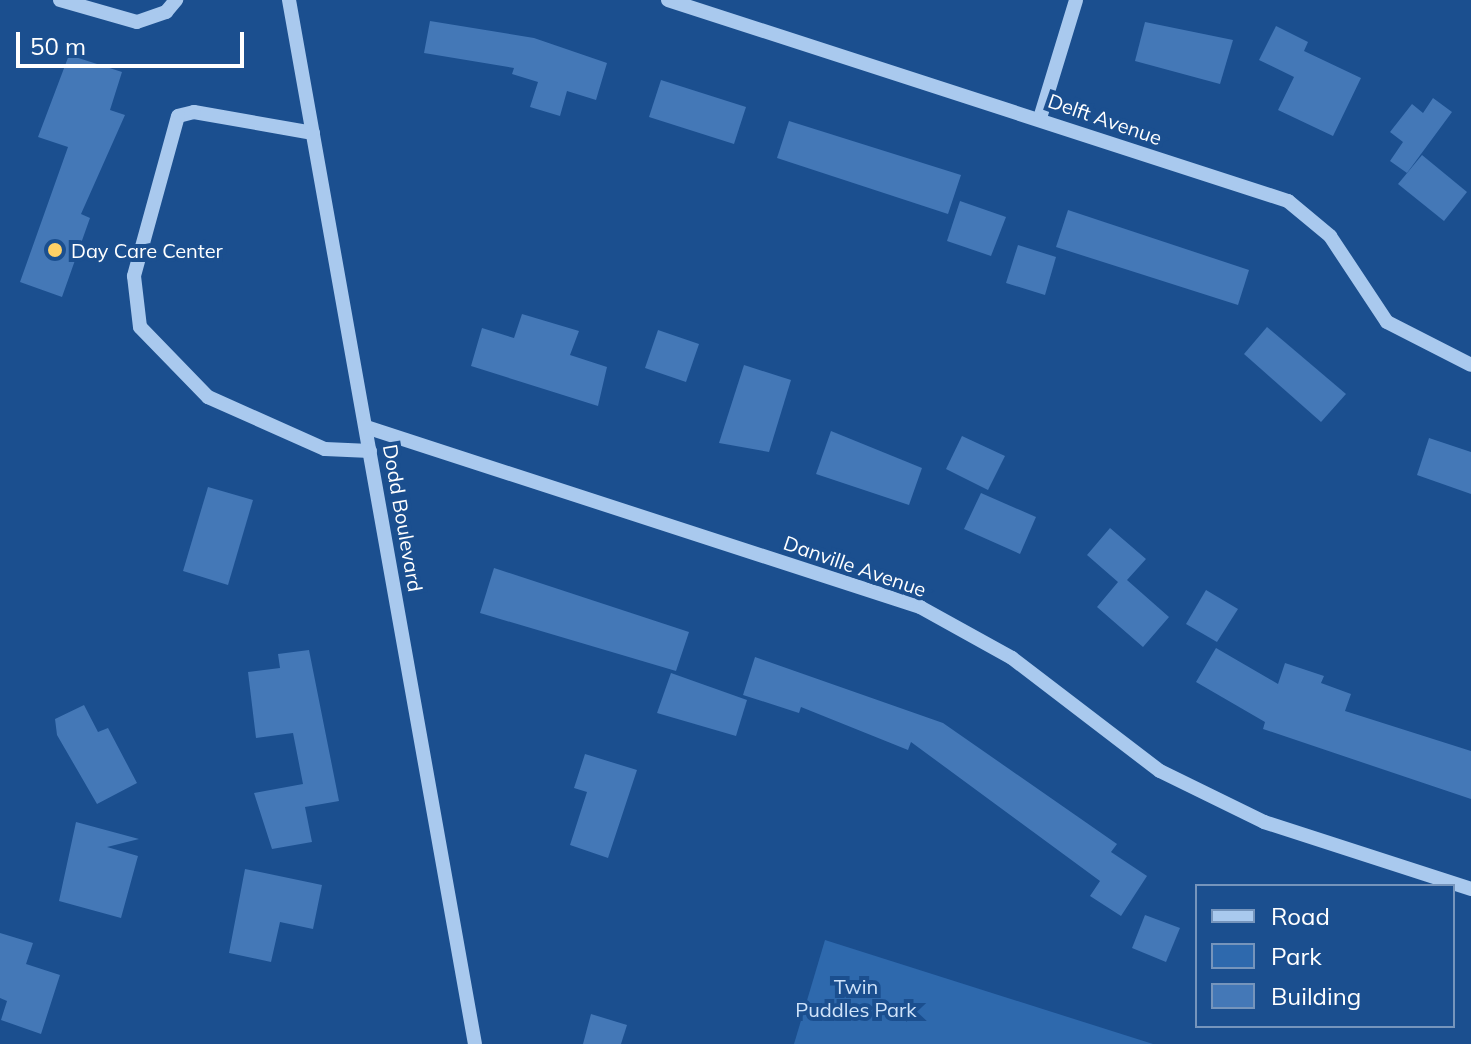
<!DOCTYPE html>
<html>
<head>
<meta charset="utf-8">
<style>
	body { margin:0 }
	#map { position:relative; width:1471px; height:1044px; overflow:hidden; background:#1b4f8f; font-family:Mulish,sans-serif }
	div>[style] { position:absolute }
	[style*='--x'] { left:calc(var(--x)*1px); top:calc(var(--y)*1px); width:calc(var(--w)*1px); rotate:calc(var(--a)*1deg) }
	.green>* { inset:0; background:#2e69ad }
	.building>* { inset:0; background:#4478b7 }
	.minor>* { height:14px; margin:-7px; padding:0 7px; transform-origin:7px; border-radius:7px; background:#a9c9ee }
	.dots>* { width:22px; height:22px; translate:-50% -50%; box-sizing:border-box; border:4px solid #1b4f8f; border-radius:50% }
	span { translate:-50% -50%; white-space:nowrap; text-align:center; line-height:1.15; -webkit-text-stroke:8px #1b4f8f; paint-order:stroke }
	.street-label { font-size:20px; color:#fff }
	.poi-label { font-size:20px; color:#fff }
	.left { translate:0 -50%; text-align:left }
	.park-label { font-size:20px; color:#cfe3fa }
	.legend { position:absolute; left:1195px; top:884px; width:260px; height:144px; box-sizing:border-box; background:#1b4f8f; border:2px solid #7695bc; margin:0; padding:10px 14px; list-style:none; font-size:24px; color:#fff }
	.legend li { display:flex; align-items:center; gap:16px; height:40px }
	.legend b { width:40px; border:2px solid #7695bc }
	.scale { position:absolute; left:16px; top:32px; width:228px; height:36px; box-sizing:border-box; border:4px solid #fff; border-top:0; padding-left:10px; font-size:24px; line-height:28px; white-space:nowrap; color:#fff; -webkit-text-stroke:6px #1b4f8f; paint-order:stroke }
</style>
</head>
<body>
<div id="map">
	<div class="green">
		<div style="clip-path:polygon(825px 940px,1153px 1044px,794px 1044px)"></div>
	</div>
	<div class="building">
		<div style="clip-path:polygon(430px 21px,534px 38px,607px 63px,596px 100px,567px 91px,560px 116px,530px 107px,538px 82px,512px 74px,514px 68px,424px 53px)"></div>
		<div style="clip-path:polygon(1145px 22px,1233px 40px,1220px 84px,1135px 61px)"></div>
		<div style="clip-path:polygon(1276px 26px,1308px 42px,1304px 51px,1361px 78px,1333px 136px,1278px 110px,1294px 77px,1259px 60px)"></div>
		<div style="clip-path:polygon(69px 55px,122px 72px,110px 110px,125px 115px,81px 214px,90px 218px,62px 297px,20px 282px,68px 147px,38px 137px)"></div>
		<div style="clip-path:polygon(661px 80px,746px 107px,734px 144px,649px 117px)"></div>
		<div style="clip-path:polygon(1433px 98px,1452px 112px,1407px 173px,1390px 161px,1403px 142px,1390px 132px,1412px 104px,1423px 113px)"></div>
		<div style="clip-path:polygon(789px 121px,961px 175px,948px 214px,777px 158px)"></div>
		<div style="clip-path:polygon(1422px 155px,1467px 192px,1444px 221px,1398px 184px)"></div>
		<div style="clip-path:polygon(960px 201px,1006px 217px,991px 256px,947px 241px)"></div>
		<div style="clip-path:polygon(1068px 210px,1249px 270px,1238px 305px,1056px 247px)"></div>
		<div style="clip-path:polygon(1018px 245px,1056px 257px,1045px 295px,1006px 283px)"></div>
		<div style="clip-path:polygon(522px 314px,579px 331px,570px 355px,607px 367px,598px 406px,471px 366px,482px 328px,514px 338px)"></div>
		<div style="clip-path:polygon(1267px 327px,1346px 394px,1321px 422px,1244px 354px)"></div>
		<div style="clip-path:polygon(658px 330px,699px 344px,686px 382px,645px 368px)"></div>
		<div style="clip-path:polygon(744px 365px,791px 380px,769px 452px,719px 443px)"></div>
		<div style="clip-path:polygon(831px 431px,922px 468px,909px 505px,816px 474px)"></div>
		<div style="clip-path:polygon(962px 436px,1005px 456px,988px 490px,946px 469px)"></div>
		<div style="clip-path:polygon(1429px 438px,1471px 452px,1471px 494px,1417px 475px)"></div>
		<div style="clip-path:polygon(208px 487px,253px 500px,228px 585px,183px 571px)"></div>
		<div style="clip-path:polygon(981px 493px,1036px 517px,1020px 554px,964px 529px)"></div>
		<div style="clip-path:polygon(1110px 528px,1146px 559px,1127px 580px,1169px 617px,1143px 647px,1097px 607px,1118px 582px,1087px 555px)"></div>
		<div style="clip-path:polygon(494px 568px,689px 632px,676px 671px,480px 613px)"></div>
		<div style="clip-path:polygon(1206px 590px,1238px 609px,1217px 642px,1186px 624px)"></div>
		<div style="clip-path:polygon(1216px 648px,1278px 684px,1285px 663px,1324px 676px,1321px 683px,1351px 694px,1345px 711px,1471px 751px,1471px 799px,1263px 729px,1265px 722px,1196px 682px)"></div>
		<div style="clip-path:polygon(309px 650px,339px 801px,305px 807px,312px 842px,272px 849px,254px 793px,303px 784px,293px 733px,256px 738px,248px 672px,280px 668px,278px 654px)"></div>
		<div style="clip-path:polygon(755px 657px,943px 723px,1117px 844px,1111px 852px,1147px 876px,1121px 916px,1090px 896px,1100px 881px,911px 742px,908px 750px,801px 707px,799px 713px,743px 695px)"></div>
		<div style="clip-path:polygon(671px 673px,747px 700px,736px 736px,657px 713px)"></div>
		<div style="clip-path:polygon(84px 705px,98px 732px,108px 728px,137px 783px,97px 804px,57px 735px,55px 719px)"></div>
		<div style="clip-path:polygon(585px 754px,637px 770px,608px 858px,570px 845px,587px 792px,574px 788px)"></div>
		<div style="clip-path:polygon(76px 822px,139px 839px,107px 847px,138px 856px,121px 918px,59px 901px)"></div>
		<div style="clip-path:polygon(245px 869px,322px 885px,313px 929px,280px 922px,271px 962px,229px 953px)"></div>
		<div style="clip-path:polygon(1145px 915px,1180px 928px,1166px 962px,1132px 948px)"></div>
		<div style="clip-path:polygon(0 933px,33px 943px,26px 964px,60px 975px,41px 1034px,1px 1020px,7px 1001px,0 998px)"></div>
		<div style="clip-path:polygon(591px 1014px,627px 1025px,621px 1044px,583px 1044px)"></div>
	</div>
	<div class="minor">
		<div style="--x:60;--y:0;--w:80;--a:15.9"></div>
		<div style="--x:137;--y:22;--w:31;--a:-19"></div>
		<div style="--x:166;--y:12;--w:16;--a:-50"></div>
		<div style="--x:289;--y:0;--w:1060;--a:79.9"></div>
		<div style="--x:668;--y:0;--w:652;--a:17.96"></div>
		<div style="--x:1288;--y:201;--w:55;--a:39.8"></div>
		<div style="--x:1330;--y:236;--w:103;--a:56.5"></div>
		<div style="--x:1387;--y:322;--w:94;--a:27.1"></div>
		<div style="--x:1040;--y:118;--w:123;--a:-73"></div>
		<div style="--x:313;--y:133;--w:121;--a:-170"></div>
		<div style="--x:194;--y:112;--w:16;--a:166"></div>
		<div style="--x:178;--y:116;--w:166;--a:105.4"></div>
		<div style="--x:134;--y:276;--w:51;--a:83.3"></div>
		<div style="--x:140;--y:327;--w:98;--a:45.8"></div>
		<div style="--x:208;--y:397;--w:128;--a:24"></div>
		<div style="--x:325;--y:449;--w:45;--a:2.5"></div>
		<div style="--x:366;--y:427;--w:583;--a:18"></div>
		<div style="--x:920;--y:607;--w:105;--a:29"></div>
		<div style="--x:1012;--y:658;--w:186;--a:37.4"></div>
		<div style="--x:1160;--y:771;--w:116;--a:26.1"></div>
		<div style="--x:1264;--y:822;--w:218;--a:17.9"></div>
	</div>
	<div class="dots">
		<div style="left:55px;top:250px;background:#ffd166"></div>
	</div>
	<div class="street-label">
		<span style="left:1105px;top:119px;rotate:19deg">Delft Avenue</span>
		<span style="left:403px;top:518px;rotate:80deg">Dodd Boulevard</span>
		<span style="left:855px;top:566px;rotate:19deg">Danville Avenue</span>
	</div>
	<div class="poi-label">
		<span class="left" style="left:71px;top:250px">Day Care Center</span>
	</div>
	<div class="park-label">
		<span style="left:856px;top:998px">Twin<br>Puddles Park</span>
	</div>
	<ul class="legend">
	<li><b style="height:10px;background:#a9c9ee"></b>Road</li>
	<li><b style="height:22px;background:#2e69ad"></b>Park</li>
	<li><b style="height:22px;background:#4478b7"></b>Building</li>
	</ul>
	<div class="scale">50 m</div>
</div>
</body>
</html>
